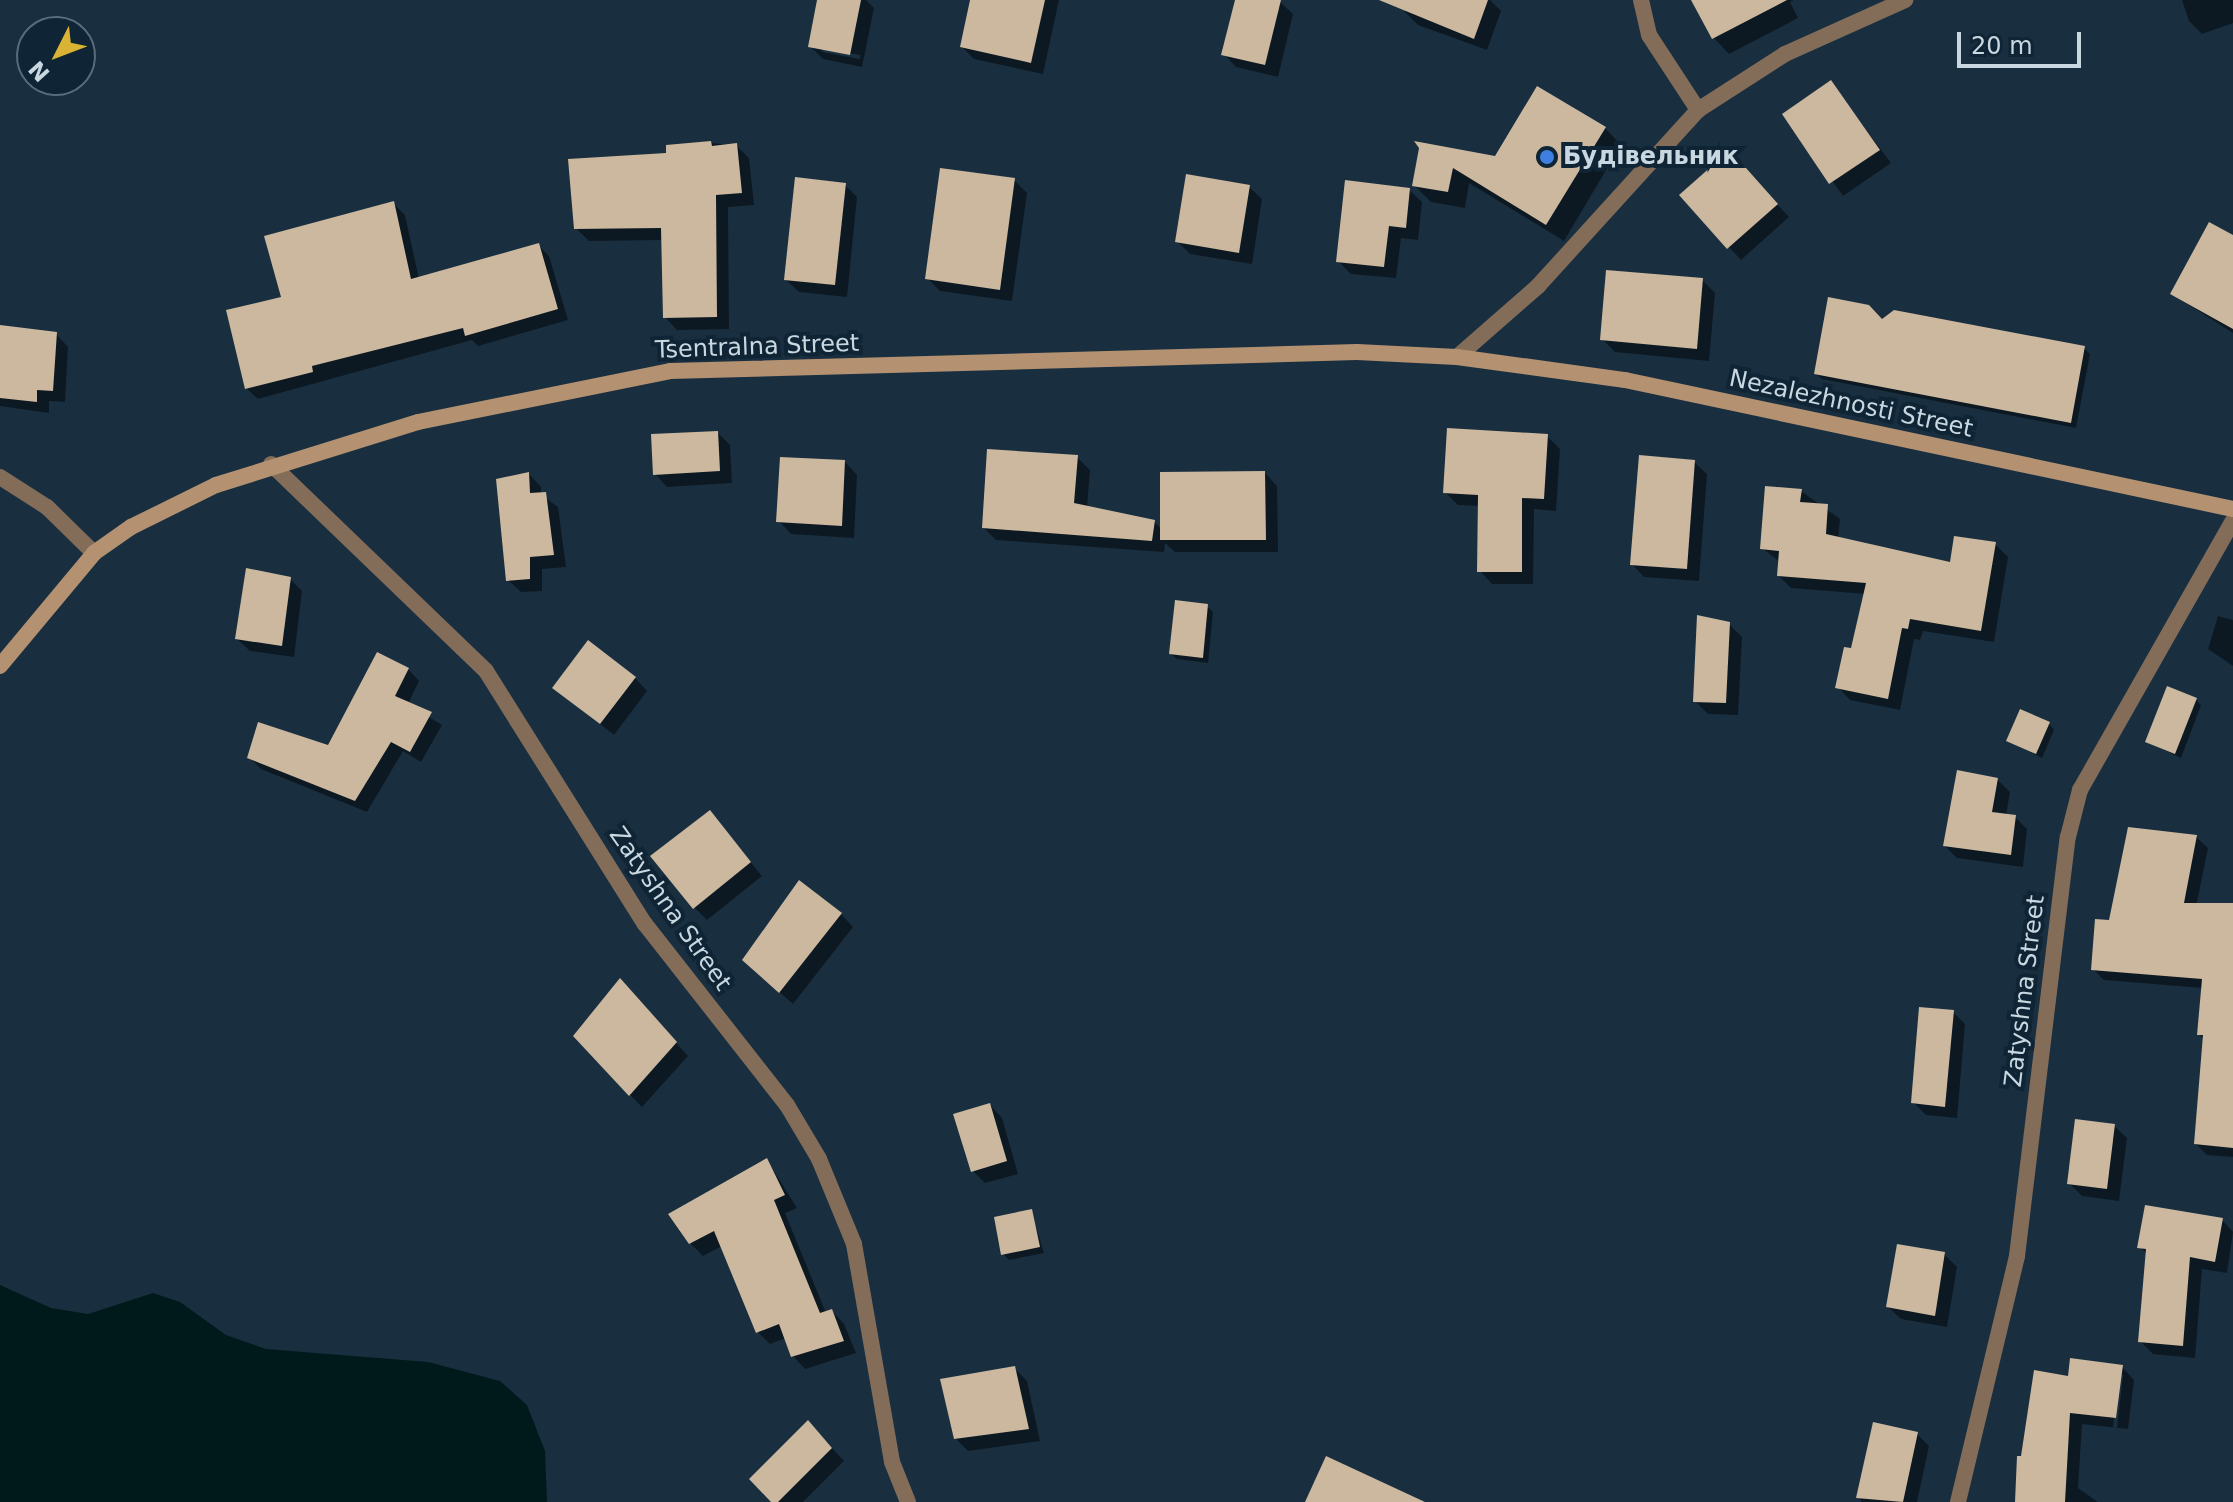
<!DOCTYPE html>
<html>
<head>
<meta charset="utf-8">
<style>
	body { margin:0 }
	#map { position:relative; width:2233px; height:1502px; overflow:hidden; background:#192f40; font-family:"DejaVu Sans",sans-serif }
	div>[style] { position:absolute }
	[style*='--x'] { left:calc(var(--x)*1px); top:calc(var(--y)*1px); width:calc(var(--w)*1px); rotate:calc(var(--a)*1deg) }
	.water>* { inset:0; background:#001a1c }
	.shadow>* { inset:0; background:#0007 }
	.building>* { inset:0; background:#cbb89e }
	.street>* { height:16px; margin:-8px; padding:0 8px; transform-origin:8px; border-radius:8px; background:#836d59 }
	.secondary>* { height:16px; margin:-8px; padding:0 8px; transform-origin:8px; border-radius:8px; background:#b49170 }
	.dots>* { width:22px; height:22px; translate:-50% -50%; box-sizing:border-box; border:4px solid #0f2535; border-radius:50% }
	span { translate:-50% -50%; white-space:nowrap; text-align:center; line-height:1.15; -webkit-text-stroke:8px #0f2535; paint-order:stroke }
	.poi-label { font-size:24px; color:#c9d7e1; font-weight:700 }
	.left { translate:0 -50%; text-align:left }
	.street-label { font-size:24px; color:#c9d7e1 }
	.north { position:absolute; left:16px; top:16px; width:80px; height:80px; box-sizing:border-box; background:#0f2535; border:2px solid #596c7a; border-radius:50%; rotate:228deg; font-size:22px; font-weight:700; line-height:32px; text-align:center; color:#c9d7e1 }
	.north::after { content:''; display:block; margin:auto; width:28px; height:36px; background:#d9b334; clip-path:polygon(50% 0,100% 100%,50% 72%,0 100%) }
	.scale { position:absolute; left:1957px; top:32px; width:124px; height:36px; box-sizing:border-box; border:4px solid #c9d7e1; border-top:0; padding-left:10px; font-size:24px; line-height:28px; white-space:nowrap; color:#c9d7e1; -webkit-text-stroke:6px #0f2535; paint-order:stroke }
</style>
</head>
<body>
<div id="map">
	<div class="water">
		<div style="clip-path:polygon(0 1285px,51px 1308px,88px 1314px,153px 1293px,180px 1302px,226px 1335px,266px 1349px,428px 1362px,500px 1381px,527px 1405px,545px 1451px,547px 1502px,0 1502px)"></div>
	</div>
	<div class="shadow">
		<div style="clip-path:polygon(evenodd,819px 0,866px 0,874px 8px,862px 67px,823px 59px,810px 46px,819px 0,822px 48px,860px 55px,860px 59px,822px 52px,822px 48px)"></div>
		<div style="clip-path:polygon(972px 0,1059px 0,1043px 74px,974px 59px,962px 47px)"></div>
		<div style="clip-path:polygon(1237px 0,1280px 2px,1293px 14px,1278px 77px,1236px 67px,1224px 54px)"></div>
		<div style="clip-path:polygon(1410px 0,1490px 0,1501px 11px,1487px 50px,1418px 25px,1405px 12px)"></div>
		<div style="clip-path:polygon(1693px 0,1794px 0,1790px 2px,1798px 18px,1729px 54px,1714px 38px)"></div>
		<div style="clip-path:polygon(2182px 0,2233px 0,2233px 23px,2202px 34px,2189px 21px)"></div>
		<div style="clip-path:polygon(1831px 83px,1891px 163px,1843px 196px,1784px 114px)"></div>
		<div style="clip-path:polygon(1605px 128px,1621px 145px,1564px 241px,1469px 183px,1465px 208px,1431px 202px,1414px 185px,1421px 147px,1496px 158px)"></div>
		<div style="clip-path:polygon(710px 143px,736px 145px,749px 158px,754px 205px,728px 207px,729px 329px,677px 330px,665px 317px,663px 240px,589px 241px,576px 228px,668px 155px)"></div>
		<div style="clip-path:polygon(1742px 166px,1789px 217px,1741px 260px,1682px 196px)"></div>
		<div style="clip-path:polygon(1014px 180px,1027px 193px,1012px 301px,940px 291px,927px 278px)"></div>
		<div style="clip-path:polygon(845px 185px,857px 197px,847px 297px,799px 292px,786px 280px)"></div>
		<div style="clip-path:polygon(1249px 187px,1262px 199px,1252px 264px,1190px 254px,1177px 241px)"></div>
		<div style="clip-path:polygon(1409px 190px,1422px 202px,1418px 240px,1401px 238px,1396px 278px,1351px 274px,1338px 261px)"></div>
		<div style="clip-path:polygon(393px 203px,405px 215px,419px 279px,538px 245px,549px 256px,568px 320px,478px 346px,472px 340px,258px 399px,246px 388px,283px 299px)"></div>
		<div style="clip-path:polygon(2233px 237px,2233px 333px,2172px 294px)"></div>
		<div style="clip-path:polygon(1702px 280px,1715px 293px,1709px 361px,1615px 352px,1602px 339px)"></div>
		<div style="clip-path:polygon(1882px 322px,2084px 348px,2090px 354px,2076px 428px,1822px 379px,1816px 374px)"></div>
		<div style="clip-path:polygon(0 327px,56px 334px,68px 347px,65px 402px,49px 401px,49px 413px,0 406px)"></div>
		<div style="clip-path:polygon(718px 433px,730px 445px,732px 483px,667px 487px,655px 474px)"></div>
		<div style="clip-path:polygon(1547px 436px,1560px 449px,1556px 511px,1534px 509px,1533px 584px,1492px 584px,1480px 571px,1480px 506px,1458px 505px,1445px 492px)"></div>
		<div style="clip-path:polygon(1077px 457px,1090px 470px,1087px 508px,1154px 521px,1162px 530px,1265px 473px,1277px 486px,1278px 552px,1175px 552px,1165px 543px,1164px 552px,996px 540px,984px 528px)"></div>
		<div style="clip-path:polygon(845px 462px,857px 475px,854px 538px,791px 534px,779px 521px)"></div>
		<div style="clip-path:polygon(1694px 462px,1707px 474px,1699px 581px,1644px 577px,1632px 564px)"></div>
		<div style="clip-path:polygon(529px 474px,541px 487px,541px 495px,558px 507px,566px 567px,542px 569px,542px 591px,521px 592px,508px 580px)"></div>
		<div style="clip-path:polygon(1801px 491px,1840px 519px,1838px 539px,1951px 565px,1995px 544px,2008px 557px,1994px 642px,1923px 631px,1920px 640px,1914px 639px,1900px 710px,1850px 700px,1838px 687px,1853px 651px,1866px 594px,1791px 588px,1779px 576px,1780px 562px,1762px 548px)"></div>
		<div style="clip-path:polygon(290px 579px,302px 591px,294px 657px,250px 651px,237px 639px)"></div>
		<div style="clip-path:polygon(1207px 606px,1213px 612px,1208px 663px,1177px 659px,1171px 654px)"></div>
		<div style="clip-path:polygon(2218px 616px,2233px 620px,2233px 666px,2208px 649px)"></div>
		<div style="clip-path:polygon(1729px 624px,1742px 637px,1738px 715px,1708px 714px,1695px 701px)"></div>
		<div style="clip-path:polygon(408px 669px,419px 681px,408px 704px,442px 725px,421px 762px,403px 751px,367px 812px,261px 769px,249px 757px,329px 747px)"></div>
		<div style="clip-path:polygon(635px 678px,647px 691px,614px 735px,554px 688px)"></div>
		<div style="clip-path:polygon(2196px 700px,2201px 705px,2181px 758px,2148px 742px)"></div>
		<div style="clip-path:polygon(2049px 724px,2054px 730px,2042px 758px,2009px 741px)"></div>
		<div style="clip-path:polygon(1997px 779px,2010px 792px,2006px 816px,2015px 817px,2027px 829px,2023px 867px,1957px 858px,1945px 846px)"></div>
		<div style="clip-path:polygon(710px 813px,762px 876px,707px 920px,694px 907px)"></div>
		<div style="clip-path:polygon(2196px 837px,2208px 848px,2196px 907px,2233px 912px,2233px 1157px,2207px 1155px,2196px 1144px,2205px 1040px,2199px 1034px,2203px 988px,2104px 980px,2093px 969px,2111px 922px)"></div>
		<div style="clip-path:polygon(841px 914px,853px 927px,793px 1004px,757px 972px)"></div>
		<div style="clip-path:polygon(632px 994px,688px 1056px,642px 1107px,630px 1095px)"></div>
		<div style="clip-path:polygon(1953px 1012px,1965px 1024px,1957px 1118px,1926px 1115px,1913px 1102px)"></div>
		<div style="clip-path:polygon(990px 1105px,1002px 1118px,1018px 1174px,985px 1183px,973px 1171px)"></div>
		<div style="clip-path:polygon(2114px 1126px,2127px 1138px,2119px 1201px,2082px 1196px,2069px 1183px)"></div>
		<div style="clip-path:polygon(767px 1160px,797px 1208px,785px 1213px,826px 1313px,832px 1311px,844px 1324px,856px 1353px,805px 1369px,793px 1356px,786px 1338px,770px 1344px,758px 1332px,722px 1246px,703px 1256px,690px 1243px)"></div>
		<div style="clip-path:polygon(1031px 1211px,1044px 1253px,1009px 1260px,1003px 1254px)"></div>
		<div style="clip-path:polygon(2222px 1220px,2233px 1232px,2227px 1273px,2202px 1269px,2195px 1358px,2153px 1354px,2141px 1342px,2148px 1255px,2140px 1247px)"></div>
		<div style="clip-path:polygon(1944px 1254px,1957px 1267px,1947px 1327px,1901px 1319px,1888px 1307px)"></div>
		<div style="clip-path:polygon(evenodd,2122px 1367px,2134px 1380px,2128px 1429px,2082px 1424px,2078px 1488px,2098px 1502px,2019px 1502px,2023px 1458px,2070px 1378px,2122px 1367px,2119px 1375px,2123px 1375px,2117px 1428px,2113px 1427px,2119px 1375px)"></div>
		<div style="clip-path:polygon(1014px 1368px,1027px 1381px,1040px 1441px,968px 1451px,955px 1438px)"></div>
		<div style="clip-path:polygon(1917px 1434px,1929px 1446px,1917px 1502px,1862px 1502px,1858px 1497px)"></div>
		<div style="clip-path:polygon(820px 1435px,844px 1461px,803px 1502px,774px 1502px)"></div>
	</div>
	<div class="building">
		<div style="clip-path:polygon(817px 0,861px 0,850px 55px,808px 47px)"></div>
		<div style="clip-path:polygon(970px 0,1045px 0,1031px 63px,960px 47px)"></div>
		<div style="clip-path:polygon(1235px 0,1281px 0,1265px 65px,1221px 55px)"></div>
		<div style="clip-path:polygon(1379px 0,1488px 0,1474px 39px)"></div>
		<div style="clip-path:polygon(1691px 0,1787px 0,1712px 39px)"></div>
		<div style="clip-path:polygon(1831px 80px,1880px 150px,1829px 184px,1782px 114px)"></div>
		<div style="clip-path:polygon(1537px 86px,1606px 127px,1546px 225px,1453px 168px,1448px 192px,1412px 186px,1419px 148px,1414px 141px,1495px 156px)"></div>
		<div style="clip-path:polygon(711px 141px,712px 146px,737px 143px,742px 193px,716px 195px,717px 317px,663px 318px,661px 228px,574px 229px,568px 159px,666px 153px,666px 145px)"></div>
		<div style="clip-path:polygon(1730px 150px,1778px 204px,1727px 249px,1679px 195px)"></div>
		<div style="clip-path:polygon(940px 168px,1015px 178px,1000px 290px,925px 279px)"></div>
		<div style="clip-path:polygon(1186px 174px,1250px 185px,1239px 253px,1175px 242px)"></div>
		<div style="clip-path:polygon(795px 177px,846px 183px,835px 285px,784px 280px)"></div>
		<div style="clip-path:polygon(1345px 180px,1410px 188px,1406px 228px,1389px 226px,1384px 267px,1336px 262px)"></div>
		<div style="clip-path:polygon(394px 201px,411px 279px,539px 243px,558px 309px,465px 336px,463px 328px,312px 366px,313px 372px,245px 389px,226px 310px,281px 297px,264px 236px)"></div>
		<div style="clip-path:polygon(2209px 222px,2233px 235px,2233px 329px,2170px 294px)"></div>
		<div style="clip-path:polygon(1606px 270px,1703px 278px,1697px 349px,1600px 340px)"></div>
		<div style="clip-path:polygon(1828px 297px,1869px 305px,1882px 319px,1894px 310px,2085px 346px,2071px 423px,1814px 374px)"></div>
		<div style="clip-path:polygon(0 325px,57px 332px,53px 391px,37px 390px,37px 402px,0 398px)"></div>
		<div style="clip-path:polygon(1447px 428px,1548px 434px,1544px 499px,1522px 498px,1522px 572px,1477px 572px,1478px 495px,1443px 493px)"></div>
		<div style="clip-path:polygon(718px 431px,720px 471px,653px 475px,651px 434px)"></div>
		<div style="clip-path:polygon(987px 449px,1078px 455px,1074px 503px,1155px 520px,1152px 541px,982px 528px)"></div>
		<div style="clip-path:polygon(1639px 455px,1695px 460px,1687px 569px,1630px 565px)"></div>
		<div style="clip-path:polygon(780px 457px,845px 460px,842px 526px,776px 522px)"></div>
		<div style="clip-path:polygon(1265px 471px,1266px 540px,1160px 540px,1160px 472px)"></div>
		<div style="clip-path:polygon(529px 472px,530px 493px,546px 492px,554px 555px,530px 557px,530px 579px,506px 581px,496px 479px)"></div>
		<div style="clip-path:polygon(1765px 486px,1802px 489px,1800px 502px,1828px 504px,1826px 534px,1950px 562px,1954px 536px,1996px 542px,1981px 631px,1910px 619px,1908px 629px,1902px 628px,1888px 699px,1835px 688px,1844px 647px,1851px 648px,1866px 583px,1777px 576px,1779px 551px,1760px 549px)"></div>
		<div style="clip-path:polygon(246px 568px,291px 577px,282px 646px,235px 639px)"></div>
		<div style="clip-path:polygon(1175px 600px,1208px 604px,1203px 658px,1169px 654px)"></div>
		<div style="clip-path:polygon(1697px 615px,1730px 622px,1726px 703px,1693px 702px)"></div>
		<div style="clip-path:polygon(588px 640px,636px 677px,600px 724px,552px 688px)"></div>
		<div style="clip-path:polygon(377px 652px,409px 668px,395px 696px,432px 712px,410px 752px,391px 742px,355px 801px,247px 758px,258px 722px,328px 745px)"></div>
		<div style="clip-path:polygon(2167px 686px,2197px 698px,2175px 754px,2145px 742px)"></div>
		<div style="clip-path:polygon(2020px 709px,2050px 722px,2036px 754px,2006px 741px)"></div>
		<div style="clip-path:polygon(1957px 770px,1998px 778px,1992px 812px,2016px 815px,2011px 855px,1943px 846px)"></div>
		<div style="clip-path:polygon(710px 810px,751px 862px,693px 909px,650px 856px)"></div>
		<div style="clip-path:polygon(2128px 827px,2197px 835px,2184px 903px,2233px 903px,2233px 1148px,2194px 1144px,2203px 1035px,2197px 1035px,2202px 979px,2091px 970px,2095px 919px,2109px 920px)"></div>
		<div style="clip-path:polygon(799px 880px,842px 913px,779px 993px,742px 960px)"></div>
		<div style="clip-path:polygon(620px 978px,677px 1042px,629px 1096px,573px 1036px)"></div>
		<div style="clip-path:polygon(1919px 1007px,1954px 1010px,1945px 1107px,1911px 1103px)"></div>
		<div style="clip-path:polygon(990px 1103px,1007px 1161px,971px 1172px,953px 1114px)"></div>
		<div style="clip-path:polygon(2075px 1119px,2115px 1124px,2107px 1189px,2067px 1184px)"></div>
		<div style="clip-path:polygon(767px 1158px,785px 1195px,774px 1200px,820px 1313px,832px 1309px,844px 1341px,791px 1357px,779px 1324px,756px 1333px,714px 1231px,689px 1244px,668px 1214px)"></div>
		<div style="clip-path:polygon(2145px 1205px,2223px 1218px,2215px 1262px,2190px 1257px,2183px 1346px,2138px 1342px,2146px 1249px,2137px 1248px)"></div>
		<div style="clip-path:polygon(1032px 1209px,1040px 1247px,1001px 1255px,994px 1217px)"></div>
		<div style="clip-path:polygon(1897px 1244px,1945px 1252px,1935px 1316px,1886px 1307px)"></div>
		<div style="clip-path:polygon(2070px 1358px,2123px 1365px,2116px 1418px,2070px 1413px,2065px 1502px,2015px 1502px,2017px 1456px,2021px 1456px,2034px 1370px,2068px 1376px)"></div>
		<div style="clip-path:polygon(1015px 1366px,1029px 1429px,954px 1439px,940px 1379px)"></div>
		<div style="clip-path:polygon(808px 1420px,832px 1448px,778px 1502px,771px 1502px,749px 1479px)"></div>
		<div style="clip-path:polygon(1873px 1422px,1918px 1432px,1903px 1502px,1856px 1498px)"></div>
		<div style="clip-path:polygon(1326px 1456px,1425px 1502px,1305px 1502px)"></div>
	</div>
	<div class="street">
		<div style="--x:1641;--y:0;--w:36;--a:77"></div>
		<div style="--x:1649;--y:35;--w:90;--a:56.8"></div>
		<div style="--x:1457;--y:357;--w:108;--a:-41.2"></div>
		<div style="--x:1538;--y:286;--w:238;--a:-47.7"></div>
		<div style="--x:1698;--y:110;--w:103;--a:-32.8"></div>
		<div style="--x:1785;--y:54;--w:132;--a:-24.2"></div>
		<div style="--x:271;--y:464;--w:298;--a:43.9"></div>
		<div style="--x:486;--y:671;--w:299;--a:57.9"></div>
		<div style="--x:645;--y:924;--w:230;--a:51.9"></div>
		<div style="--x:787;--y:1105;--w:63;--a:59.3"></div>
		<div style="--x:819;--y:1159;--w:92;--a:67.6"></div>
		<div style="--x:854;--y:1244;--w:221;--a:80.1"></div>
		<div style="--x:892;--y:1462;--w:43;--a:68.2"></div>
		<div style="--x:0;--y:477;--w:56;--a:32.6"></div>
		<div style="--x:47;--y:507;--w:66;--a:44.4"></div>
		<div style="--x:1958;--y:1502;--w:253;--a:-76.5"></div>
		<div style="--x:2017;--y:1256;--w:422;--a:-83.1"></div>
		<div style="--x:2068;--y:837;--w:49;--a:-75.7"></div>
		<div style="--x:2080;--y:790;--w:309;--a:-60.4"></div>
	</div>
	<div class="secondary">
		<div style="--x:0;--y:666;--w:147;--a:-50.2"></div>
		<div style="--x:94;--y:553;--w:45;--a:-35.1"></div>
		<div style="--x:131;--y:527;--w:95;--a:-26.3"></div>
		<div style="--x:216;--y:485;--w:212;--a:-17.3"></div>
		<div style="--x:418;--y:422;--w:257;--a:-11.4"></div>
		<div style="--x:670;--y:371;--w:687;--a:-1.58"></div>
		<div style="--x:1357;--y:352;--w:100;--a:2.9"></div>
		<div style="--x:1457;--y:357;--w:170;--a:7.8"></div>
		<div style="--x:1625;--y:380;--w:622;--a:11.98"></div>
	</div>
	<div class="dots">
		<div style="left:1547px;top:157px;background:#3f7fe0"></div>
	</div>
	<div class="poi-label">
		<span class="left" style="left:1563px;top:157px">Будівельник</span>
	</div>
	<div class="street-label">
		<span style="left:757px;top:347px;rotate:-2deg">Tsentralna Street</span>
		<span style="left:1851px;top:404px;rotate:12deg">Nezalezhnosti Street</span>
		<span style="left:670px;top:909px;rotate:55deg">Zatyshna Street</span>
		<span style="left:2025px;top:991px;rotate:-83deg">Zatyshna Street</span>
	</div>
	<div class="north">N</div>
	<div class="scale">20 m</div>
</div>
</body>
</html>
